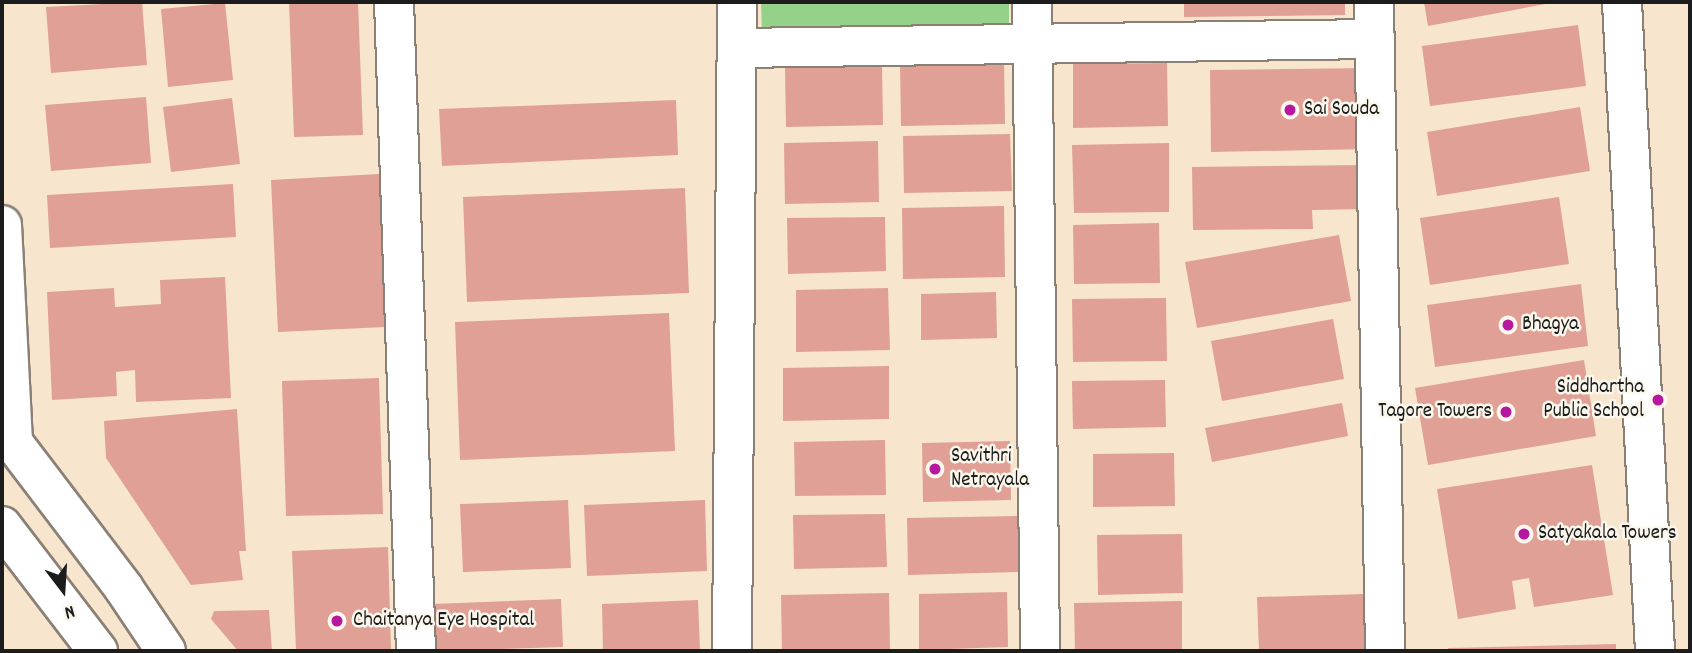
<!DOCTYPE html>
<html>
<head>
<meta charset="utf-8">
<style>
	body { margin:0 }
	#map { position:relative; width:1692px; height:653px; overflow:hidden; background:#f7e5ce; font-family:Dekko,sans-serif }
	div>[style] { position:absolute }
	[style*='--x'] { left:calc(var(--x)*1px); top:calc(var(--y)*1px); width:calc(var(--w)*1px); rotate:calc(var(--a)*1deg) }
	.green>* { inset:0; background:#93d288 }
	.building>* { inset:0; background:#e1a095 }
	.roads { filter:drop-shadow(2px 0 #8a8075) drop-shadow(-2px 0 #8a8075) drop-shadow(0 2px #8a8075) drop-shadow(0 -2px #8a8075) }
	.minor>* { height:38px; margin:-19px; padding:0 19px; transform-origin:19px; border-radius:19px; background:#fff }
	.dots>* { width:19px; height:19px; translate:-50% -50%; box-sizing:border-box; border:4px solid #fbf7ec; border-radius:50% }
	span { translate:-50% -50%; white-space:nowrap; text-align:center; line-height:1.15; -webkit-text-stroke:5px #fbf7ec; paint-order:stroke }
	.poi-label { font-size:21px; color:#1c1c1c }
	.left { translate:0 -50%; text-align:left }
	.right { translate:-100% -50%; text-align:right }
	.frame { position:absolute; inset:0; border:4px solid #1c1c1c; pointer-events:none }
	.north { position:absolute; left:28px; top:555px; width:70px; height:70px; -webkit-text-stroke:5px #fbf7ec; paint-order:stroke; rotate:163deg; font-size:19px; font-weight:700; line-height:28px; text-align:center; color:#1c1c1c }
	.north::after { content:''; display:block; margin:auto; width:24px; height:32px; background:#1c1c1c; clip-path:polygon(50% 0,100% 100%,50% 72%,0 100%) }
</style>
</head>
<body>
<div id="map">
	<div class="green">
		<div style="clip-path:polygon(761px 2px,1009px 2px,1009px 31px,762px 33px)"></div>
	</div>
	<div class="building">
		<div style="clip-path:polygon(142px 2px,147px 65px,51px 73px,46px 7px)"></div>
		<div style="clip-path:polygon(289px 2px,358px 2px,363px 135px,294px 137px)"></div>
		<div style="clip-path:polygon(1184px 2px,1345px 2px,1345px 15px,1184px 17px)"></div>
		<div style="clip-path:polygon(1424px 2px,1551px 2px,1551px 3px,1428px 26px)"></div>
		<div style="clip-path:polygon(225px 3px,233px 80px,168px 87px,161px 9px)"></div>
		<div style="clip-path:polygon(1578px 25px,1586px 86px,1430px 106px,1422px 46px)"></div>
		<div style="clip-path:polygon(1004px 60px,1005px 124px,901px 126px,900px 62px)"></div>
		<div style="clip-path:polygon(1167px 63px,1168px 126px,1073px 128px,1073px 64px)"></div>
		<div style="clip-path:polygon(882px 66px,883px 125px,786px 127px,785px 68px)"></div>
		<div style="clip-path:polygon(1368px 68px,1369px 149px,1211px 152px,1210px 70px)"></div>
		<div style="clip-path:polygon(146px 97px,151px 163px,51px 171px,45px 105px)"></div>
		<div style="clip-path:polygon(232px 98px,240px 164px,171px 172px,163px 107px)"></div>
		<div style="clip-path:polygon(676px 100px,678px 155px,442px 166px,439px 109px)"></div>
		<div style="clip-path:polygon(1580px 107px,1590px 171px,1437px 196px,1427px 132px)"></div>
		<div style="clip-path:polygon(1010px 134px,1012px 191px,904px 193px,903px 136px)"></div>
		<div style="clip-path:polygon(878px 141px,879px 202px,785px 204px,784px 143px)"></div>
		<div style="clip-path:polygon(1169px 143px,1169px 212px,1074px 213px,1072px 145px)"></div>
		<div style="clip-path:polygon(1366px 165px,1367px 209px,1312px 210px,1313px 229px,1193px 230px,1192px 167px)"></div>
		<div style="clip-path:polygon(379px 174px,385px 327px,278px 332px,271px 180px)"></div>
		<div style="clip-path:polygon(233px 184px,236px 237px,50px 248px,47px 195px)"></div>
		<div style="clip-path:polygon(685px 188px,689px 293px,467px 302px,463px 197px)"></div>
		<div style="clip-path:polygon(1559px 197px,1569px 264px,1430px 285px,1420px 218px)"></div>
		<div style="clip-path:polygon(1004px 206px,1005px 277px,903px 279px,902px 208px)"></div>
		<div style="clip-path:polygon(885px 217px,886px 271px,788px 274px,787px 218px)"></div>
		<div style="clip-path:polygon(1159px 223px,1160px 283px,1074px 284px,1073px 225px)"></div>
		<div style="clip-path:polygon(1339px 235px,1351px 301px,1197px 328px,1185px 262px)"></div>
		<div style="clip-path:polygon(225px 277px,231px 398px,136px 402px,135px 370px,116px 372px,117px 396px,52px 400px,47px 292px,114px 288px,115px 307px,161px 304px,160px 280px)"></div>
		<div style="clip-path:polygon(1581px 284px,1588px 346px,1435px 367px,1427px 305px)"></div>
		<div style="clip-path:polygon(888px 288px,890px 350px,796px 352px,796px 290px)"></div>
		<div style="clip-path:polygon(996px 292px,997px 338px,921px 340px,921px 294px)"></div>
		<div style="clip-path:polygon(1166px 298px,1167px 361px,1073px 362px,1072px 299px)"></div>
		<div style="clip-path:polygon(669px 313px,675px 451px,460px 460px,455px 322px)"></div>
		<div style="clip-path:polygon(1333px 319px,1344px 379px,1222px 401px,1211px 341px)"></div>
		<div style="clip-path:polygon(1584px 360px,1596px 436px,1428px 465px,1415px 388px)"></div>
		<div style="clip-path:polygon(889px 366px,889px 419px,783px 421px,783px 368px)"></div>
		<div style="clip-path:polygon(379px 378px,383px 514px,286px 516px,282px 381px)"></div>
		<div style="clip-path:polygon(1165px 380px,1166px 427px,1073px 429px,1072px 381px)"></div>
		<div style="clip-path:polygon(1342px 403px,1348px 436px,1212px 462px,1205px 428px)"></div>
		<div style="clip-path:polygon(237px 409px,246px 551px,239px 551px,243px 580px,191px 585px,106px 458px,104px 421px)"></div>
		<div style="clip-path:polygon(885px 440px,886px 495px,795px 496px,794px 442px)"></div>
		<div style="clip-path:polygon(1010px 441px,1011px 500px,923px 502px,922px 443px)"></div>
		<div style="clip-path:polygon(1174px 453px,1175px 506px,1093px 507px,1093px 454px)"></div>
		<div style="clip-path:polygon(1592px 465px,1613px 595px,1534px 607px,1529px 578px,1512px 581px,1516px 609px,1458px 619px,1437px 489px)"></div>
		<div style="clip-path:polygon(568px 500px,571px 568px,463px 572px,460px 504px)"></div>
		<div style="clip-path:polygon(705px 500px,707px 571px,587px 576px,584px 505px)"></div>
		<div style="clip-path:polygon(885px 514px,887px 567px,794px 569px,793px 515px)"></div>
		<div style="clip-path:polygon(1019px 516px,1020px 572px,908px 575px,907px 518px)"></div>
		<div style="clip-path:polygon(1182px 534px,1183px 593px,1098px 595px,1097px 535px)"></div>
		<div style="clip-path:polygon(388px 547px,391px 651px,296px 651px,292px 551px)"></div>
		<div style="clip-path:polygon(1007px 592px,1008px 647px,919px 650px,919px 594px)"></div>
		<div style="clip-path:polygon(889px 593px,890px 650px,782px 651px,781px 595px)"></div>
		<div style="clip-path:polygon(1365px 594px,1366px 651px,1259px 651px,1257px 597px)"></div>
		<div style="clip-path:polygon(561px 599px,563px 647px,435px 651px,433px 604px)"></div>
		<div style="clip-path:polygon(698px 600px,700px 651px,603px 651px,602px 604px)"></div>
		<div style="clip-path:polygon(1182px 601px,1182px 651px,1075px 651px,1074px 603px)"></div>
		<div style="clip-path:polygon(269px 610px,272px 651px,238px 651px,211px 619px,214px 611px)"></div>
		<div style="clip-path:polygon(1616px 644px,1616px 651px,1448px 651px,1448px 648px)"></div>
	</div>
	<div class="roads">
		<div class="minor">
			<div style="--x:394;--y:2;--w:649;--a:88.06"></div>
			<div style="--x:1032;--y:2;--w:649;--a:89.29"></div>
			<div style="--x:1374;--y:2;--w:649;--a:89.03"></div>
			<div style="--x:1622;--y:2;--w:650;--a:87.09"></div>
			<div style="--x:737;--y:48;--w:638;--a:-0.81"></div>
			<div style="--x:2;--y:225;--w:217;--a:87.1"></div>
			<div style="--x:2;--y:428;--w:200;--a:52.7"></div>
			<div style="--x:123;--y:587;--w:77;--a:56.1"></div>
			<div style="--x:2;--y:526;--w:158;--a:52.5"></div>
			<div style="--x:732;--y:651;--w:649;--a:-89.56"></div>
		</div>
	</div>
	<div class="dots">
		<div style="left:1290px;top:110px;background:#b5179e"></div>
		<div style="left:1508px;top:325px;background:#b5179e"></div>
		<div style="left:1658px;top:400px;background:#b5179e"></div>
		<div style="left:1506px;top:412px;background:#b5179e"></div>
		<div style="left:935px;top:469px;background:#b5179e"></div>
		<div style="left:1524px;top:534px;background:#b5179e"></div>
		<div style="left:337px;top:621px;background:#b5179e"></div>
	</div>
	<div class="poi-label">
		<span class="left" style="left:1304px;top:110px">Sai Souda</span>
		<span class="left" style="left:1522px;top:325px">Bhagya</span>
		<span class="right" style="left:1644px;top:400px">Siddhartha<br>Public School</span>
		<span class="right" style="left:1492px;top:412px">Tagore Towers</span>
		<span class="left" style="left:951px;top:469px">Savithri<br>Netrayala</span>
		<span class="left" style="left:1538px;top:534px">Satyakala Towers</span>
		<span class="left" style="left:353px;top:621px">Chaitanya Eye Hospital</span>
	</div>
	<div class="frame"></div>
	<div class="north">N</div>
</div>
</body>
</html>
